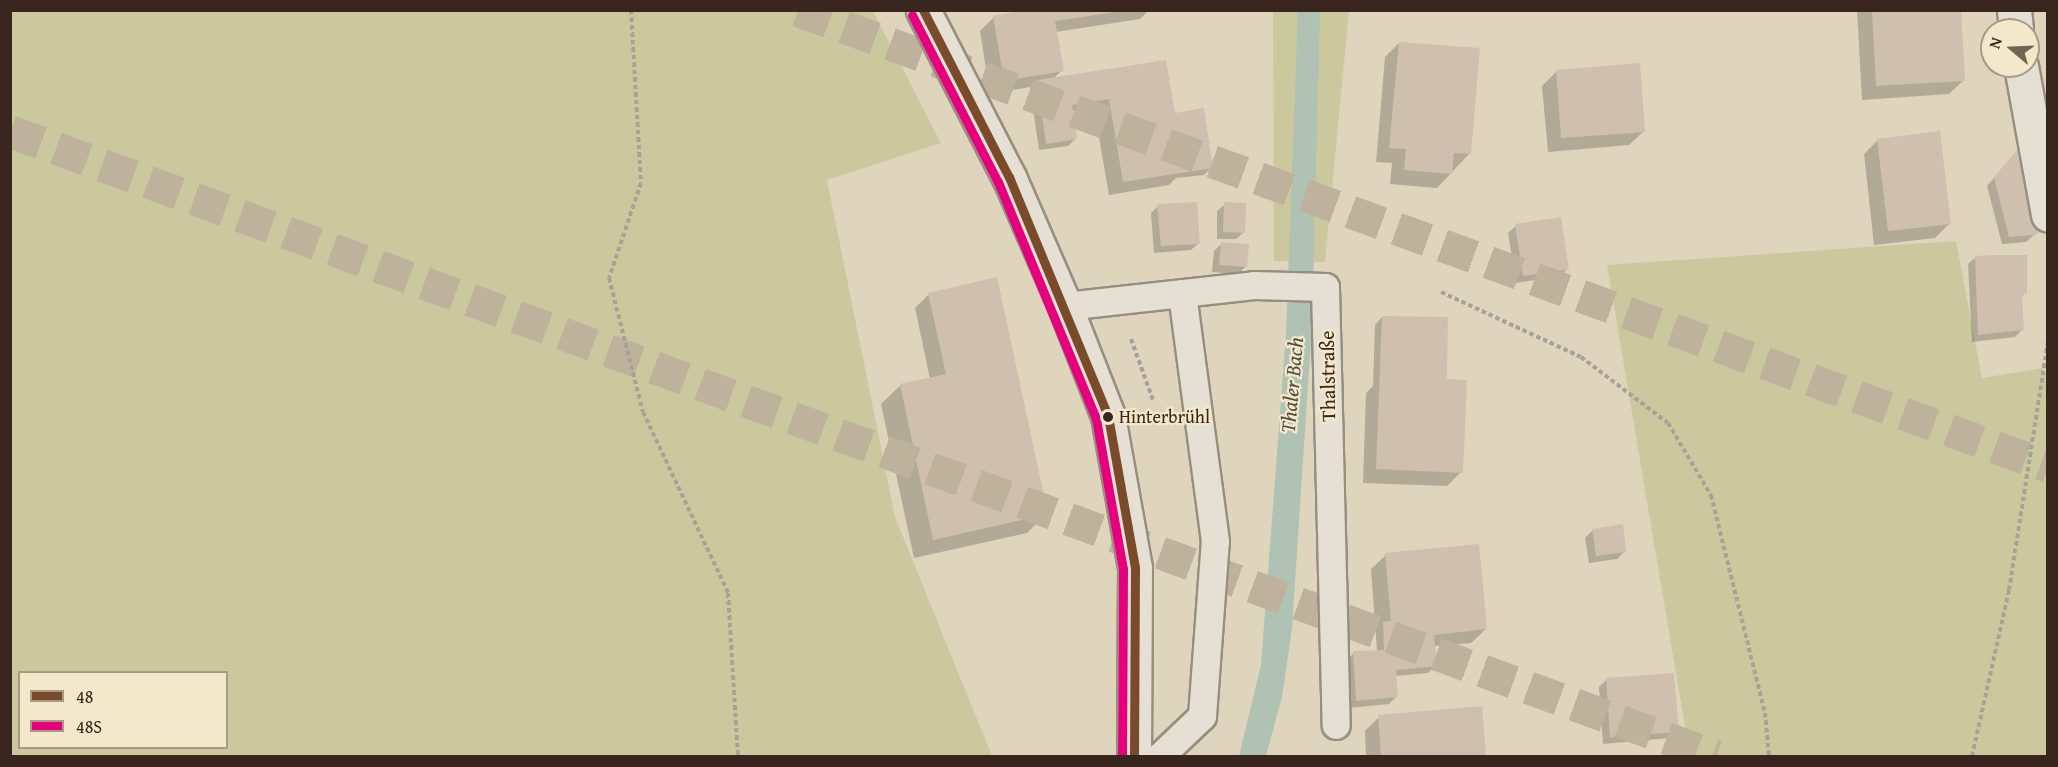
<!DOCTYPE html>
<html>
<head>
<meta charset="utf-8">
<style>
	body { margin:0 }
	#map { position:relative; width:2058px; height:767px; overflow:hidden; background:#dfd5bc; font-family:"Gentium Book Plus",serif }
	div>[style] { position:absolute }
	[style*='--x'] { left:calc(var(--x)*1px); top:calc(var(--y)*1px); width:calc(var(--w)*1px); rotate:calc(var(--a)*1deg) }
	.green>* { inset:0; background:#ccc89e }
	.water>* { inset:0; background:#afc2b4 }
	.shadow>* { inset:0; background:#0003 }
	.building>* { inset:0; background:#cebfaf }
	.motorway-tunnel>* { height:33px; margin-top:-16.5px; transform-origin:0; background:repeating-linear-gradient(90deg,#beb29c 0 33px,transparent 0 49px) }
	.path>* { height:4px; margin-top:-2px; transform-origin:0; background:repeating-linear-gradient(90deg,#a7a197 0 4.5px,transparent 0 7.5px) }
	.roads { filter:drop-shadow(2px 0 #968e7f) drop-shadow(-2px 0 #968e7f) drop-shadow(0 2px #968e7f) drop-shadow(0 -2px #968e7f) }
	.service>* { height:27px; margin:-13.5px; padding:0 13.5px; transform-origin:13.5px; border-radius:13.5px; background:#e5e0d3 }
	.minor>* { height:33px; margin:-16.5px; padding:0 16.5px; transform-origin:16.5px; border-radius:16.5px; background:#e5e0d3 }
	.secondary>* { height:33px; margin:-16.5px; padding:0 16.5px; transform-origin:16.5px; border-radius:16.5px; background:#e5e0d3 }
	.bus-1>* { height:9px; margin:-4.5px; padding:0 4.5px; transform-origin:4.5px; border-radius:4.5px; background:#7a4b2a }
	.bus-2>* { height:9px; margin:-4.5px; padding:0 4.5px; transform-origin:4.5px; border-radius:4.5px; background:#e5007d }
	.dots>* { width:16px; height:16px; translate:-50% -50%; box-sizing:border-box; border:3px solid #f3e8ca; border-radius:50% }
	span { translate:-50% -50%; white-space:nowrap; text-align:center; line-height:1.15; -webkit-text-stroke:4.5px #f3e8ca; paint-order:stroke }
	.bus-label { font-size:18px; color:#38261e }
	.left { translate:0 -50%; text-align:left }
	.street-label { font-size:20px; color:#38261e }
	.water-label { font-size:21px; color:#504b42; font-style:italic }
	.frame { position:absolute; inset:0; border:12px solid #38261e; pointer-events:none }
	.legend { position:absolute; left:18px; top:671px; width:210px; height:78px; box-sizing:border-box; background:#f3e8ca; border:2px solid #a89a85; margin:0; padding:8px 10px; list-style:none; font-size:18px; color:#38261e }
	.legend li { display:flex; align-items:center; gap:12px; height:30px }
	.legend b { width:30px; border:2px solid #a89a85 }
	.north { position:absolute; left:1980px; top:18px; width:60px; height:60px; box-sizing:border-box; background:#f3e8ca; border:2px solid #a89a85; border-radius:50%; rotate:289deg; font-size:16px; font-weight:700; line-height:24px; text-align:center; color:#38261e }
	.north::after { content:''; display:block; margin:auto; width:21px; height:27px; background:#726355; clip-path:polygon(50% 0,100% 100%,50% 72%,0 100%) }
</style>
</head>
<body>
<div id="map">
	<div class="green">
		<div style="clip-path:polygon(evenodd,10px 11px,873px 11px,941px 143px,827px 180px,895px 517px,992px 756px,11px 756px,10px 11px,20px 672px,226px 672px,226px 748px,20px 748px,20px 672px)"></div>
		<div style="clip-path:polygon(1273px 11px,1349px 11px,1325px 262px,1274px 261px)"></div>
		<div style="clip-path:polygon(1956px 241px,1982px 378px,2043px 368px,2047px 376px,2047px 756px,1690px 756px,1607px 265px)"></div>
	</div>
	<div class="water">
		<div style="clip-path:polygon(1298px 11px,1320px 11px,1312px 324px,1292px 628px,1282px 697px,1266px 756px,1239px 756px,1261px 665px,1286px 334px)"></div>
	</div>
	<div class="shadow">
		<div style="clip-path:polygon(1033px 10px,1149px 10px,1140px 19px,1056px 32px,1062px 70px,1053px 79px,1174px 115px,1211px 168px,1204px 175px,1176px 178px,1169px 185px,1109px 195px,1095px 114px,1104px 105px,1071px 111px,1075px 139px,1068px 146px,1039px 150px,1030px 87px,990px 94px,980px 31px,994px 17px)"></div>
		<div style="clip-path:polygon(1857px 10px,1959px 10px,1964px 80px,1949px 94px,1862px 100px)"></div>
		<div style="clip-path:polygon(1399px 43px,1469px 154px,1437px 188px,1390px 184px,1392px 163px,1376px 162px,1385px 57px)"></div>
		<div style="clip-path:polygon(1557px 71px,1644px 131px,1629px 145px,1548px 152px,1542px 86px)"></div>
		<div style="clip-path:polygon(1878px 140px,1949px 224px,1935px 238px,1874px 245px,1864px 154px)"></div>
		<div style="clip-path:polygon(2014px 155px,2041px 229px,2026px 242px,2002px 244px,1987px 186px)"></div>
		<div style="clip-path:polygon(1225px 204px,1244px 232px,1236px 239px,1217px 239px,1217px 211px)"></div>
		<div style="clip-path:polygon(1158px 206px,1199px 243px,1191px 250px,1154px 253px,1151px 213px)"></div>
		<div style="clip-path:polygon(1516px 226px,1568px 268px,1560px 276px,1516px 283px,1508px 233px)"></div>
		<div style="clip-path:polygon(1221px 244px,1246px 266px,1238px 274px,1212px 272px,1214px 251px)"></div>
		<div style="clip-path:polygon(1976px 257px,2025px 293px,2021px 297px,2023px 329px,2015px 337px,1972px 342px,1968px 264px)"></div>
		<div style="clip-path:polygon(929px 294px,1046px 514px,1027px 533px,914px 558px,881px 404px,901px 385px,930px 379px,915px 308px)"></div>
		<div style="clip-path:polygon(1382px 317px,1445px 379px,1461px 472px,1447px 486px,1363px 483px,1366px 393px,1373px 386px,1375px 325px)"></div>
		<div style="clip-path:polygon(1593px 530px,1625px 551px,1617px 559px,1589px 563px,1585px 538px)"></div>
		<div style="clip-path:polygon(1386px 555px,1486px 629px,1471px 643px,1434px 646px,1435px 666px,1428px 673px,1395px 676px,1396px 697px,1389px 704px,1349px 708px,1346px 660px,1354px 653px,1377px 651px,1371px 569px)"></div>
		<div style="clip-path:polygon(1606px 680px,1677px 731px,1670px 738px,1603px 744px,1599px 687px)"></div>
		<div style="clip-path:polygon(1480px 708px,1484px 756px,1366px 756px,1365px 731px,1379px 717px)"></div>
	</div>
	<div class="building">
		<div style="clip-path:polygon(1024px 10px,1116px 10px,1116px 12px,1055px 21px,1064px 71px,1004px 81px,993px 16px)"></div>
		<div style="clip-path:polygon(1872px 10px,1961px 10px,1965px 81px,1876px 86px)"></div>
		<div style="clip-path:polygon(1399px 42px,1480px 48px,1471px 154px,1454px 153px,1452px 174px,1404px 170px,1406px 149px,1389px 148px)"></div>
		<div style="clip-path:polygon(1166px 60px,1175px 113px,1204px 108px,1213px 168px,1123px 182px,1109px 99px,1072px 105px,1077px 139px,1046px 144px,1037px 80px)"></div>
		<div style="clip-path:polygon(1640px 63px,1645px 132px,1561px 138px,1556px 70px)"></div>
		<div style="clip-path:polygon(1940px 131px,1951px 224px,1888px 231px,1877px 139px)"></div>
		<div style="clip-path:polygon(2021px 145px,2043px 230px,2035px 235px,2009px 237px,1994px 177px)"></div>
		<div style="clip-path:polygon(1197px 202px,1200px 244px,1161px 246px,1157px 204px)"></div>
		<div style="clip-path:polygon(1224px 202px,1246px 203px,1245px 233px,1223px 232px)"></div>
		<div style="clip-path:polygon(1561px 217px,1569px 269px,1523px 276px,1515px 224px)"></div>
		<div style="clip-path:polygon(1221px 242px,1249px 244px,1247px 267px,1219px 265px)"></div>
		<div style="clip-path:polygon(1995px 255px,2027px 255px,2027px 294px,2022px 294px,2024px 330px,1978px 335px,1975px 256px)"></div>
		<div style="clip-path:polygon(997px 277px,1048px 514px,933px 540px,900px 384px,946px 374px,928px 293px)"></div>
		<div style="clip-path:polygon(1382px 316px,1448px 317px,1447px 379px,1467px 380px,1463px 473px,1376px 469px)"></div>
		<div style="clip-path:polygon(1623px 524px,1626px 552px,1596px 556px,1592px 529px)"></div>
		<div style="clip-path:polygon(1479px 544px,1487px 629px,1434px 635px,1437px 666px,1396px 670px,1398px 697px,1356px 701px,1353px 651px,1384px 650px,1383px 622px,1391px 621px,1385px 553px)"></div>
		<div style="clip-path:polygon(1674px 673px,1679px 732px,1610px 737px,1606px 678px)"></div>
		<div style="clip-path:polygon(1482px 706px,1486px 756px,1381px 756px,1378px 715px)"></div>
	</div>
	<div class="motorway-tunnel">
		<div style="--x:798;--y:10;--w:1331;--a:20.04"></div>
		<div style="--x:10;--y:131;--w:1817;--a:20.12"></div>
	</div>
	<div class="path">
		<div style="--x:631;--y:10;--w:173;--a:86.7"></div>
		<div style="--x:641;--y:183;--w:100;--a:108.6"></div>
		<div style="--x:609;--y:278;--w:138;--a:75.8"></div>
		<div style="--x:643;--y:412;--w:200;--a:64.8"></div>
		<div style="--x:728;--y:593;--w:163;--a:86.5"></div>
		<div style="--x:1441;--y:292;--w:154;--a:24.9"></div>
		<div style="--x:1581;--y:357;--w:109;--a:37.2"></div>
		<div style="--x:1668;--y:423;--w:84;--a:59.2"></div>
		<div style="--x:1711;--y:495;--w:225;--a:76.1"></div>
		<div style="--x:1765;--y:713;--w:43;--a:84.7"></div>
		<div style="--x:1131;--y:339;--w:65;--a:70.2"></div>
		<div style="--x:1972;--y:756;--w:170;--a:-77.4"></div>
		<div style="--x:2009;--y:590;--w:252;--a:-81.1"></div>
	</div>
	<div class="roads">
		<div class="service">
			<div style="--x:1065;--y:306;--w:190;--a:-6.3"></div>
			<div style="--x:1254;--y:285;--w:71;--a:1.6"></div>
			<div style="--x:1325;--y:287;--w:438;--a:88.6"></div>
			<div style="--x:1160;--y:756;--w:58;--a:-43.6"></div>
			<div style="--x:1202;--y:716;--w:175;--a:-85.8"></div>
			<div style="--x:1215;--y:541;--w:250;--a:-97.6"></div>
		</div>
		<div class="minor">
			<div style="--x:2014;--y:10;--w:20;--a:84"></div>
			<div style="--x:2021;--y:66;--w:151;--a:79.7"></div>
		</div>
		<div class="secondary">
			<div style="--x:923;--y:10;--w:188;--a:62.8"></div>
			<div style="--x:1009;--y:177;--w:141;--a:66.5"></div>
			<div style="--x:1065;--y:306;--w:118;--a:68.6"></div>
			<div style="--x:1108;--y:416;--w:154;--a:79.9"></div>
			<div style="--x:1135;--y:568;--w:188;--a:90.3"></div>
		</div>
	</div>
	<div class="bus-1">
		<div style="--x:923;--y:10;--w:188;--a:62.8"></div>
		<div style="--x:1009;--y:177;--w:259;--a:67.5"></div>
		<div style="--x:1108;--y:416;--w:154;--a:79.9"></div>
		<div style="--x:1135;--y:568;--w:188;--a:90.3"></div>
	</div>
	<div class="bus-2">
		<div style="--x:912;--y:15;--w:188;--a:62.8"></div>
		<div style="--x:998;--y:182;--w:256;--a:67.5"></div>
		<div style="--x:1096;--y:419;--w:152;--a:79.8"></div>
		<div style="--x:1123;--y:569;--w:187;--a:90.3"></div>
	</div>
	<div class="dots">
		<div style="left:1108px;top:417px;background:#38261e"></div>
	</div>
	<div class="bus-label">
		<span class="left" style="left:1119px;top:417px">Hinterbrühl</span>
	</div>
	<div class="street-label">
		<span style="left:1327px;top:376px;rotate:-91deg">Thalstraße</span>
	</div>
	<div class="water-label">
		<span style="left:1292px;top:385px;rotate:-85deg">Thaler Bach</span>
	</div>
	<div class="frame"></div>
	<ul class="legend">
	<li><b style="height:8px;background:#7a4b2a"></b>48</li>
	<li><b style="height:8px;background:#e5007d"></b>48S</li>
	</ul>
	<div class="north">N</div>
</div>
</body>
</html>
